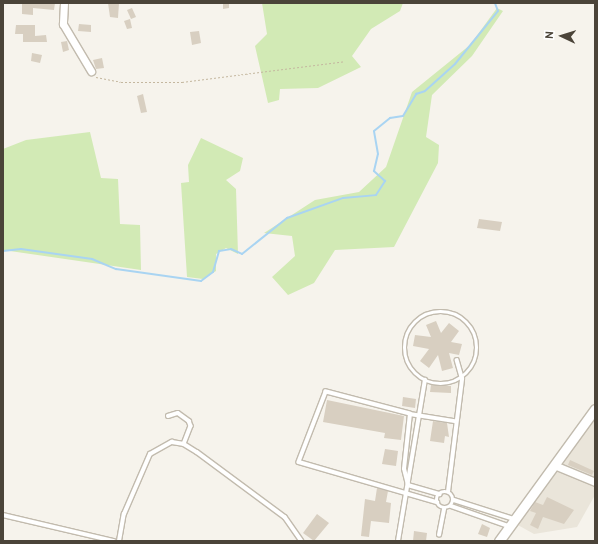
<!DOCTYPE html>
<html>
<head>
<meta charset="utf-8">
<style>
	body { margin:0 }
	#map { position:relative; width:598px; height:544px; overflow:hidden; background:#f6f3ec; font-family:Overpass,sans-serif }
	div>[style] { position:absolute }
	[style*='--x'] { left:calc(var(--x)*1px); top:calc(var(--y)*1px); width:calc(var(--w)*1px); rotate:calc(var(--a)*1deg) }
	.residential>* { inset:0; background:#eae5da }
	.green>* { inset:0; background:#d2eab5 }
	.stream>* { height:2px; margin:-1px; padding:0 1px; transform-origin:1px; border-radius:1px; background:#a9d4f2 }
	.building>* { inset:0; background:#d8cfc1 }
	.path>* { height:1px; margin-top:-0.5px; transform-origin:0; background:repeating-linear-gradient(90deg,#c4b79f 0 2px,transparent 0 4px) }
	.roads { filter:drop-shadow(1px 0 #c2bbae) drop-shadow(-1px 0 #c2bbae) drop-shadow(0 1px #c2bbae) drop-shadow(0 -1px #c2bbae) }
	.service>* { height:3.5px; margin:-1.75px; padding:0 1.75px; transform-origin:1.75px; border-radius:1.75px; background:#fff }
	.service>.ring { margin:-1.75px; padding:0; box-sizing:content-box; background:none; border:3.5px solid #fff; border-radius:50% }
	.minor>* { height:7px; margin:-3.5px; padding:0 3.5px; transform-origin:3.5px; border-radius:3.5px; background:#fff }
	.tertiary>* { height:9px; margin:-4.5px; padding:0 4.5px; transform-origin:4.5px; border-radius:4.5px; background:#fff }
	span { translate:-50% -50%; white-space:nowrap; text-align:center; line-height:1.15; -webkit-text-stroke:4px #fff; paint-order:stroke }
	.frame { position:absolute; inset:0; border:4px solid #4b4439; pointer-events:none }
	.north { position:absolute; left:542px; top:16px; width:40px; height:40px; -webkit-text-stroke:3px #fff; paint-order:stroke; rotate:274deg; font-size:11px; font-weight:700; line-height:16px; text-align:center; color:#4b4439 }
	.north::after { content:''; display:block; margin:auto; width:14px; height:18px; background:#4b4439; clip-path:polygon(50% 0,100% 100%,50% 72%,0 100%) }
</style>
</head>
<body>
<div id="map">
	<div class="residential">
		<div style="clip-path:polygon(595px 412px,595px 495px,577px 527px,534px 534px,516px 524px)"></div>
	</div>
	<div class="green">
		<div style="clip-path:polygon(262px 3px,403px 3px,400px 11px,371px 29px,352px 56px,361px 67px,318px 88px,280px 89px,279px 100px,268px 103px,255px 46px,267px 34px)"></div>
		<div style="clip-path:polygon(497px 8px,503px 11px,472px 56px,432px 95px,426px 137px,439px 145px,438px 163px,394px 247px,335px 250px,314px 283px,288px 295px,272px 277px,295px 256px,292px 236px,264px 233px,315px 200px,359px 192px,386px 167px,412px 92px,470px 45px)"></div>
		<div style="clip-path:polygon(90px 132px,101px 178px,118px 179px,120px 224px,140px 225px,141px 270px,3px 250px,3px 149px,26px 140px)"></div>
		<div style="clip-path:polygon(201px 138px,243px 158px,240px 171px,226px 180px,236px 189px,238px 254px,226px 248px,216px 254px,216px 271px,203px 279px,187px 277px,181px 183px,189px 182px,188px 165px)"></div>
	</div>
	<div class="stream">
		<div style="--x:3;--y:251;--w:18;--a:-6"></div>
		<div style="--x:21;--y:249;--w:72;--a:8"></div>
		<div style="--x:92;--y:259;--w:26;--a:23"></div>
		<div style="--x:116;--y:269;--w:86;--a:8"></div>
		<div style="--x:201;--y:281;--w:15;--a:-37"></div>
		<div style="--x:213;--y:272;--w:22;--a:-74"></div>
		<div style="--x:219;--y:251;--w:12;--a:-9"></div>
		<div style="--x:231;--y:249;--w:12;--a:24"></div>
		<div style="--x:242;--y:254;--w:58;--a:-38.7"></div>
		<div style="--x:287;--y:218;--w:59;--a:-19.7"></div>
		<div style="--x:343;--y:198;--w:33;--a:-5"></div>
		<div style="--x:376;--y:195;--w:17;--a:-57"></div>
		<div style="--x:385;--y:181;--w:15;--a:-138"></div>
		<div style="--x:374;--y:171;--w:17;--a:-77"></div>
		<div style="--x:378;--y:154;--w:23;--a:-100"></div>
		<div style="--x:374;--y:131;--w:21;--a:-39"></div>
		<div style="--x:390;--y:118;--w:13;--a:-9"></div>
		<div style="--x:403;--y:116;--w:26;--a:-59"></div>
		<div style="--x:416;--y:94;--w:9;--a:-18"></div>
		<div style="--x:425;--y:91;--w:40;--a:-42"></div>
		<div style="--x:455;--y:64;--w:68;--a:-50.9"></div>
		<div style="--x:498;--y:11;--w:9;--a:-111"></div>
	</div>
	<div class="building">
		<div style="clip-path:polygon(22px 3px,55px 3px,54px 10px,33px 8px,33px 15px,22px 14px)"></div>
		<div style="clip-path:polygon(108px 3px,119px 3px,118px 18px,110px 17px)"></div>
		<div style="clip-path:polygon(223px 3px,229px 3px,229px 8px,223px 9px)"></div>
		<div style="clip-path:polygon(132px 8px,136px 17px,131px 19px,127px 10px)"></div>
		<div style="clip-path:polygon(130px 19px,132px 28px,127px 29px,124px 21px)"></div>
		<div style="clip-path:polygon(79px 24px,91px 25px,91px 32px,78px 31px)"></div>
		<div style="clip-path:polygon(16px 25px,35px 25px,35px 36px,46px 35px,47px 42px,23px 42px,23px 34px,15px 34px)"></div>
		<div style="clip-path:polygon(199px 31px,201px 43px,192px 45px,190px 32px)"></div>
		<div style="clip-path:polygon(67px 41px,69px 50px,63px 52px,61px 42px)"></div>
		<div style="clip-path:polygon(32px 53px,42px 55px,40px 63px,31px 61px)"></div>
		<div style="clip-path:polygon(102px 58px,104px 68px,96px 69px,93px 60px)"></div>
		<div style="clip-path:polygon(143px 94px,147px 112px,141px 113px,137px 96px)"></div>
		<div style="clip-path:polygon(479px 219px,502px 222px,500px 231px,477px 228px)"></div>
		<div style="clip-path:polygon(436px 321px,441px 333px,449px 323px,459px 331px,451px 342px,462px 344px,459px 355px,449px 353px,453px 368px,442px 371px,438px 355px,429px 368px,420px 361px,429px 349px,413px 346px,415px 335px,431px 337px,426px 325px)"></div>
		<div style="clip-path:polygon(431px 385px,451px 386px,451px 393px,430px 392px)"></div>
		<div style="clip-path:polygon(403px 397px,416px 399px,415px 408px,402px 406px)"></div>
		<div style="clip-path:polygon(327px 400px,404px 416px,401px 440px,384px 438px,385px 433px,323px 422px)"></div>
		<div style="clip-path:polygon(433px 421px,447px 423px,449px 437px,445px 436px,444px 443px,430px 441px)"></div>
		<div style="clip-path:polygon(385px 449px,398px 451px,396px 466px,382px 464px)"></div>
		<div style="clip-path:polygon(570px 460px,594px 471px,592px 475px,568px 465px)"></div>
		<div style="clip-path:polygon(377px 488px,388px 491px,386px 502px,391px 503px,389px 523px,371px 521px,369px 537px,361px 536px,365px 499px,375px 501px)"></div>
		<div style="clip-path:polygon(547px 497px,574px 510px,564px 524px,543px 517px,538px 529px,530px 525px,536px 513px,530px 511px,535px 502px,543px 505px)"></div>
		<div style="clip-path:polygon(317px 514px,329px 523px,314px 541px,303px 533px)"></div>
		<div style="clip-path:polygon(482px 524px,490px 528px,487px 537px,478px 534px)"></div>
		<div style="clip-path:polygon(414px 531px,427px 533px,426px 541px,413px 541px)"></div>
	</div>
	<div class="path">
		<div style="--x:96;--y:77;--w:25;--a:11"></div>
		<div style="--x:121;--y:82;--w:61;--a:0"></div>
		<div style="--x:182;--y:82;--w:164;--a:-7.3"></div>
	</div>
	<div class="roads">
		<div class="service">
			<div class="ring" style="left:405px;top:312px;width:68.5px;height:68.5px"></div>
			<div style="--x:410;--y:414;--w:45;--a:9"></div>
			<div style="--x:168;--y:416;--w:10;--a:-17"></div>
			<div style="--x:178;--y:413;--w:14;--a:36"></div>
			<div style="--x:189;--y:421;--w:5;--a:68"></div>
			<div style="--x:191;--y:426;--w:19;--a:111"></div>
			<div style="--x:408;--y:485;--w:16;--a:-104"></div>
			<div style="--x:404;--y:469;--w:55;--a:-83.8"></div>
			<div style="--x:410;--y:414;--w:87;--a:-165.3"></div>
			<div style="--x:326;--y:392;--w:75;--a:111.1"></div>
			<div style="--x:299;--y:462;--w:144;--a:16.2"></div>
			<div style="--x:408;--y:485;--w:33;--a:16"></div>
			<div class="ring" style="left:437px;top:492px;width:12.5px;height:12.5px"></div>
			<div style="--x:448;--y:492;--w:114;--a:-82.9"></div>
			<div style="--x:462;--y:379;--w:19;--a:-106"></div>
			<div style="--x:454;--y:500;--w:63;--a:17.6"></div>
			<div style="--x:451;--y:506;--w:60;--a:19.3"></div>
			<div style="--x:3;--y:515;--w:114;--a:13.2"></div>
			<div style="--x:439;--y:535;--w:26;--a:-79"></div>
			<div style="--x:119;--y:541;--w:27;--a:-80"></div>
			<div style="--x:124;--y:514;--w:65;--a:-66.6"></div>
			<div style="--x:150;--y:454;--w:25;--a:-29"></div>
			<div style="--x:172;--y:442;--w:12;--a:9"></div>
			<div style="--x:184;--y:444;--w:15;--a:32"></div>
			<div style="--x:197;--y:452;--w:109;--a:36.5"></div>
			<div style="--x:285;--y:517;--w:29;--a:55"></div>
			<div style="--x:398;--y:541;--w:163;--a:-80.5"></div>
		</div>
		<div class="minor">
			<div style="--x:64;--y:3;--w:21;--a:93"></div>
			<div style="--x:63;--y:24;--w:55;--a:59.2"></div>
			<div style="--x:554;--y:465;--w:44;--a:22.5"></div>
		</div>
		<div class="tertiary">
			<div style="--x:499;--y:541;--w:163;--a:-54"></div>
		</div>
	</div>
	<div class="frame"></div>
	<div class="north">N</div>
</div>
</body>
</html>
